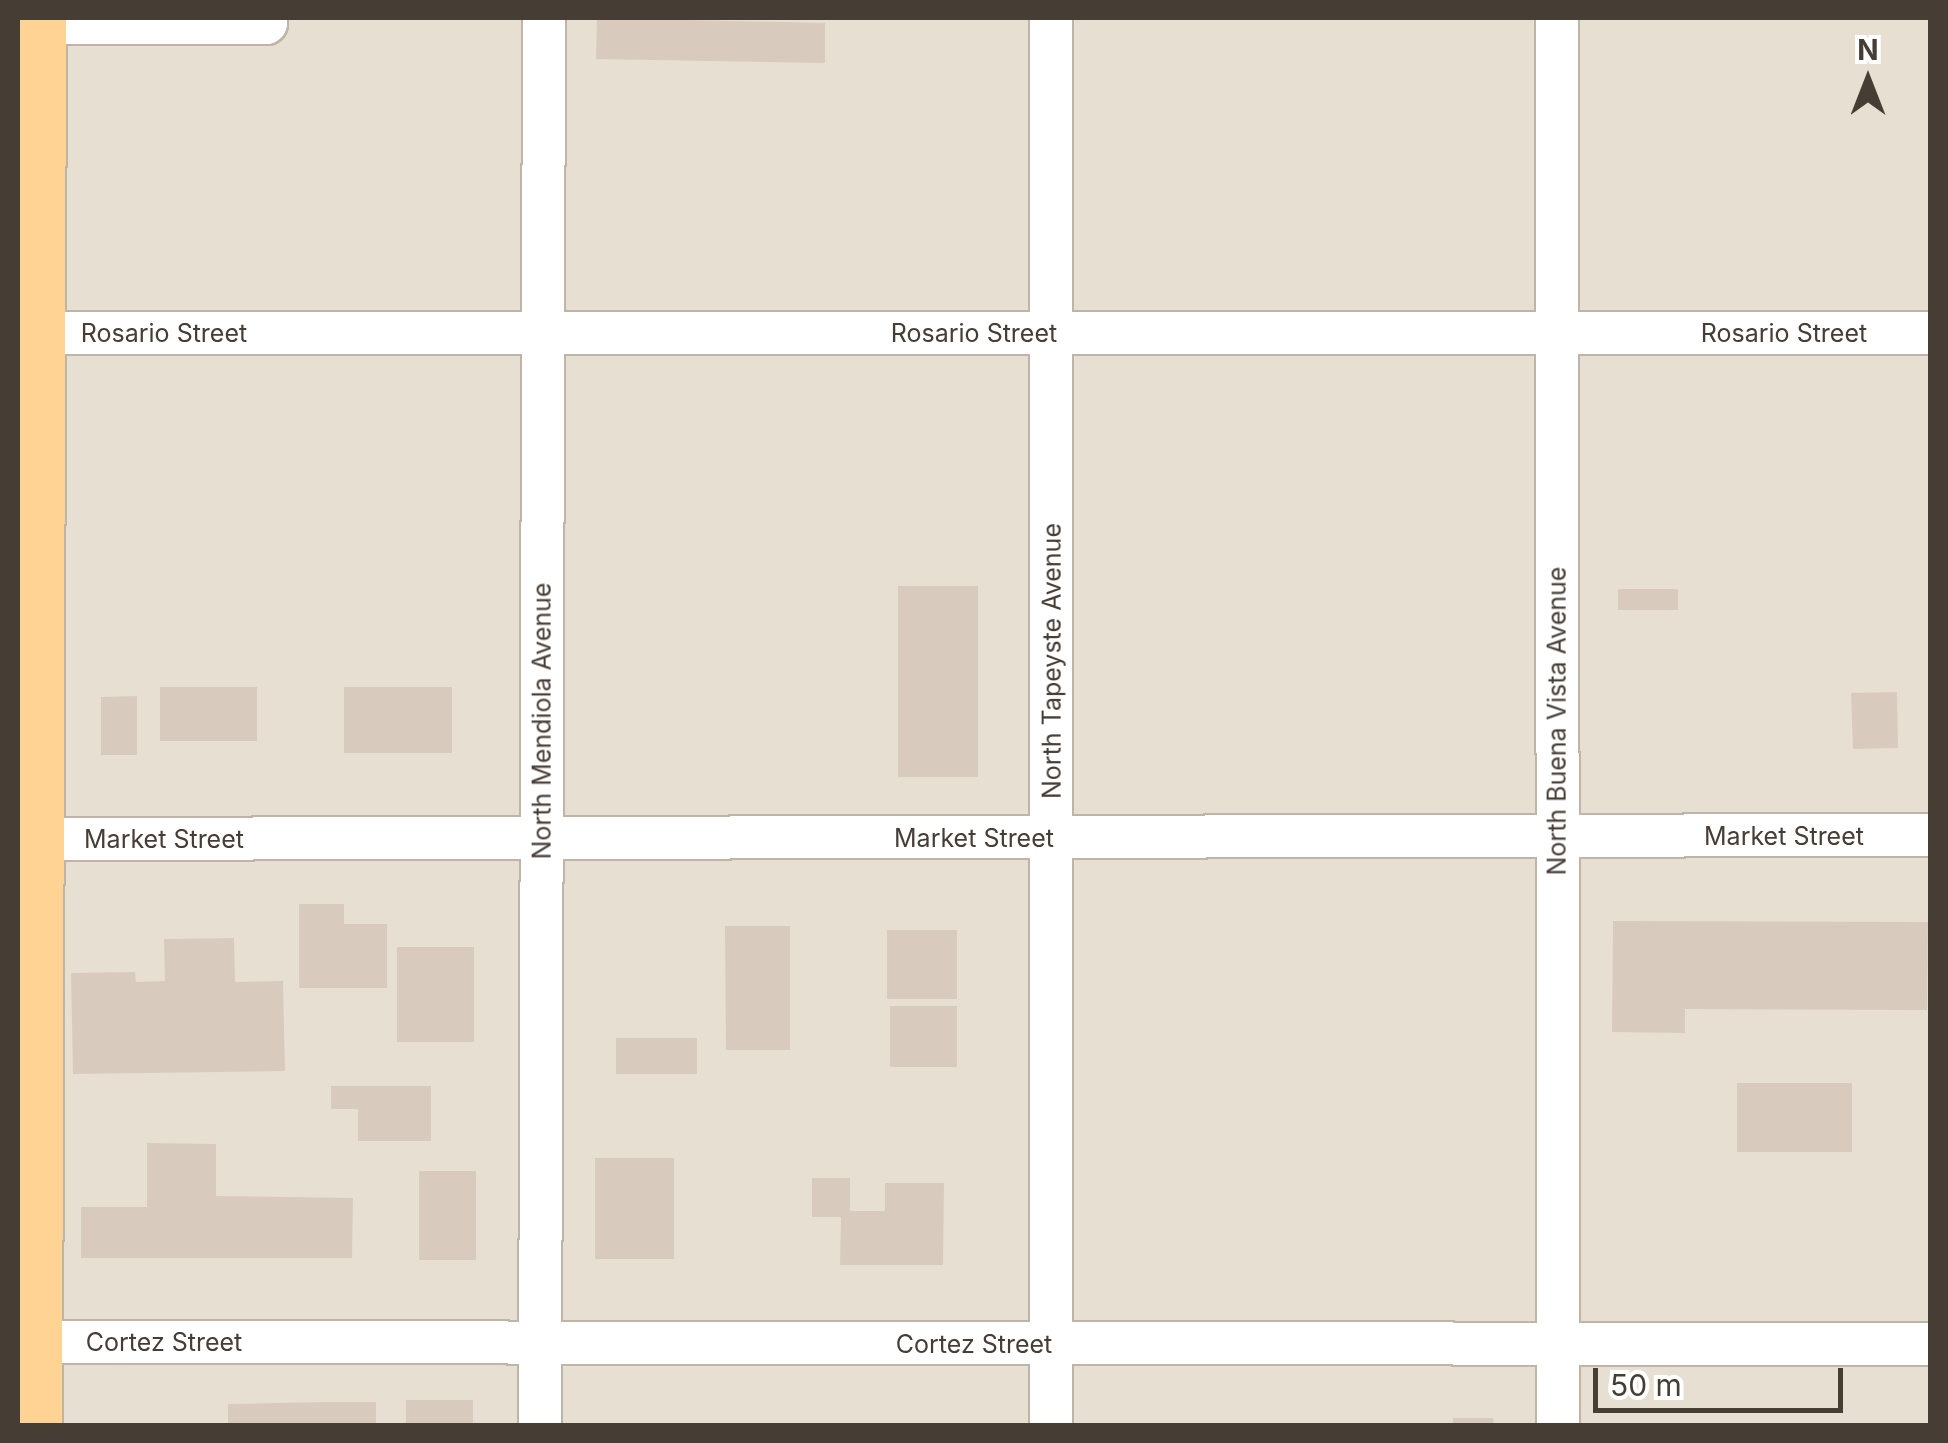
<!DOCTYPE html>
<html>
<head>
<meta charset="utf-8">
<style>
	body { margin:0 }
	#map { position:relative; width:1948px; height:1443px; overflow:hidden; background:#f3ede6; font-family:Inter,sans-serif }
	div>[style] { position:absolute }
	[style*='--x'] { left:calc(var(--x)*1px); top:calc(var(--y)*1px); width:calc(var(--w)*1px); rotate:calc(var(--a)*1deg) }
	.residential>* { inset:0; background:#e8dfd3 }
	.building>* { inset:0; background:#d8cbbe }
	.roads { filter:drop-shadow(2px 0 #bfb4a8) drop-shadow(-2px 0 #bfb4a8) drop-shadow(0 2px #bfb4a8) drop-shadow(0 -2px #bfb4a8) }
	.minor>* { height:42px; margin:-21px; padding:0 21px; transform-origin:21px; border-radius:21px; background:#fff }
	.major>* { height:55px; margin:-27.5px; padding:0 27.5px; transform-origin:27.5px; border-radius:27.5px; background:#ffd393 }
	span { translate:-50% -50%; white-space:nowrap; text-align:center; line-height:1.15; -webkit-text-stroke:10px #fff; paint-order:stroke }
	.street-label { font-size:25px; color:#463d35 }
	.frame { position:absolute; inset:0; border:20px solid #463d35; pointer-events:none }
	.north { position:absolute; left:1818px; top:30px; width:100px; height:100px; -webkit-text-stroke:8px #fff; paint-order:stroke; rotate:0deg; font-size:28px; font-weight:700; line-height:40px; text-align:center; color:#463d35 }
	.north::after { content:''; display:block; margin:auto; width:35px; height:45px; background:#463d35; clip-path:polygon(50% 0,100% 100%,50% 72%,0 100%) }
	.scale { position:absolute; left:1593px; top:1368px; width:250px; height:45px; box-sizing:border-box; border:5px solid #463d35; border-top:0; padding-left:12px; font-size:30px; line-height:35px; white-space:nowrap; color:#463d35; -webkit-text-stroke:8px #fff; paint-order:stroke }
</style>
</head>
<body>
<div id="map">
	<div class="residential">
		<div style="clip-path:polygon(18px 18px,1930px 18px,1930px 1425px,18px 1425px)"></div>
	</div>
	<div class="building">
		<div style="clip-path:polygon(597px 18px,825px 23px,825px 63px,596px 59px)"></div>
		<div style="clip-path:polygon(898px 586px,978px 586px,978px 777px,898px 777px)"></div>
		<div style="clip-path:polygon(1618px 589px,1678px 589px,1678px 610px,1618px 610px)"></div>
		<div style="clip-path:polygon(160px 687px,257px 687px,257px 741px,160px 741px)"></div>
		<div style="clip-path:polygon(344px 687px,452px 687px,452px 753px,344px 753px)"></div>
		<div style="clip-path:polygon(1897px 692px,1898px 748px,1853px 749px,1851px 693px)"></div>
		<div style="clip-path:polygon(137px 696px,137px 755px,101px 755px,101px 697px)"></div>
		<div style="clip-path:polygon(299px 904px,344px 904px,344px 924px,387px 924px,387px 988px,299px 988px)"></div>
		<div style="clip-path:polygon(1613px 921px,1928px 922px,1927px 1010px,1685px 1009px,1685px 1033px,1612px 1032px)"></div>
		<div style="clip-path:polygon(725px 926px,790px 926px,790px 1050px,726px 1050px)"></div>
		<div style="clip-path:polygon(887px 930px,957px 930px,957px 999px,887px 999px)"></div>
		<div style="clip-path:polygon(234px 938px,235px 982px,283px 981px,285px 1071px,73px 1074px,71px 973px,135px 972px,136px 982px,165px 981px,164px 939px)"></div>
		<div style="clip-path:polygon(397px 947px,474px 947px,474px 1042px,397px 1042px)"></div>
		<div style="clip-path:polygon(890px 1006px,957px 1006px,957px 1067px,890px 1067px)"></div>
		<div style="clip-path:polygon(616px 1038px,697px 1038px,697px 1074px,616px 1074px)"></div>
		<div style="clip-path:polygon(1737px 1083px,1852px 1083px,1852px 1152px,1737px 1152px)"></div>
		<div style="clip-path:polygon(331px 1086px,431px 1086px,431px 1141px,358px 1141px,358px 1109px,331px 1109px)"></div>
		<div style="clip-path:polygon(147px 1143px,216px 1144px,216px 1196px,353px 1198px,352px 1258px,81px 1258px,81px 1207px,147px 1207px)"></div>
		<div style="clip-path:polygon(595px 1158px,674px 1158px,674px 1259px,595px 1259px)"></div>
		<div style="clip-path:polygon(419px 1171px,476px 1171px,476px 1260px,419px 1260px)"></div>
		<div style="clip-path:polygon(812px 1178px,850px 1178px,850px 1211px,885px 1211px,885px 1183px,944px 1183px,943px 1265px,840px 1265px,841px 1217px,812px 1217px)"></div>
		<div style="clip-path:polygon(406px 1400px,473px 1400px,473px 1426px,406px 1426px)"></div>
		<div style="clip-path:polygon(326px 1402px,376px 1402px,376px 1426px,228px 1426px,228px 1404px)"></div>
		<div style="clip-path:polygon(1453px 1418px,1493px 1418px,1494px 1426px,1453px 1426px)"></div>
	</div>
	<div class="roads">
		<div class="minor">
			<div style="--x:1557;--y:18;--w:1408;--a:89.96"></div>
			<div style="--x:38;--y:23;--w:228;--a:0"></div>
			<div style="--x:266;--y:23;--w:5;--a:-90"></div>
			<div style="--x:18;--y:333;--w:1912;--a:0"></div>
			<div style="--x:18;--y:839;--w:1912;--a:-0.12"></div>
			<div style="--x:18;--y:1342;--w:1912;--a:0.06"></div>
			<div style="--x:540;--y:1426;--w:1408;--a:-89.84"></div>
			<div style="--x:1051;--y:1426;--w:1408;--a:-90"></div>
		</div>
		<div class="major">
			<div style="--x:34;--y:1426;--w:1408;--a:-89.84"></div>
		</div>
	</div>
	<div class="street-label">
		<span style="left:164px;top:333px">Rosario Street</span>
		<span style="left:974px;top:333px">Rosario Street</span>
		<span style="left:1784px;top:333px">Rosario Street</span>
		<span style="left:1052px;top:661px;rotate:-90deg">North Tapeyste Avenue</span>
		<span style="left:542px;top:721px;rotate:-90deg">North Mendiola Avenue</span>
		<span style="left:1557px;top:721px;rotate:-90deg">North Buena Vista Avenue</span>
		<span style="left:1784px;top:836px">Market Street</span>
		<span style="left:974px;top:838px">Market Street</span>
		<span style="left:164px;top:839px">Market Street</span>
		<span style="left:164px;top:1342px">Cortez Street</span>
		<span style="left:974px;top:1344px">Cortez Street</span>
	</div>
	<div class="frame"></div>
	<div class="north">N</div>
	<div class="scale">50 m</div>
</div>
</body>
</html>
